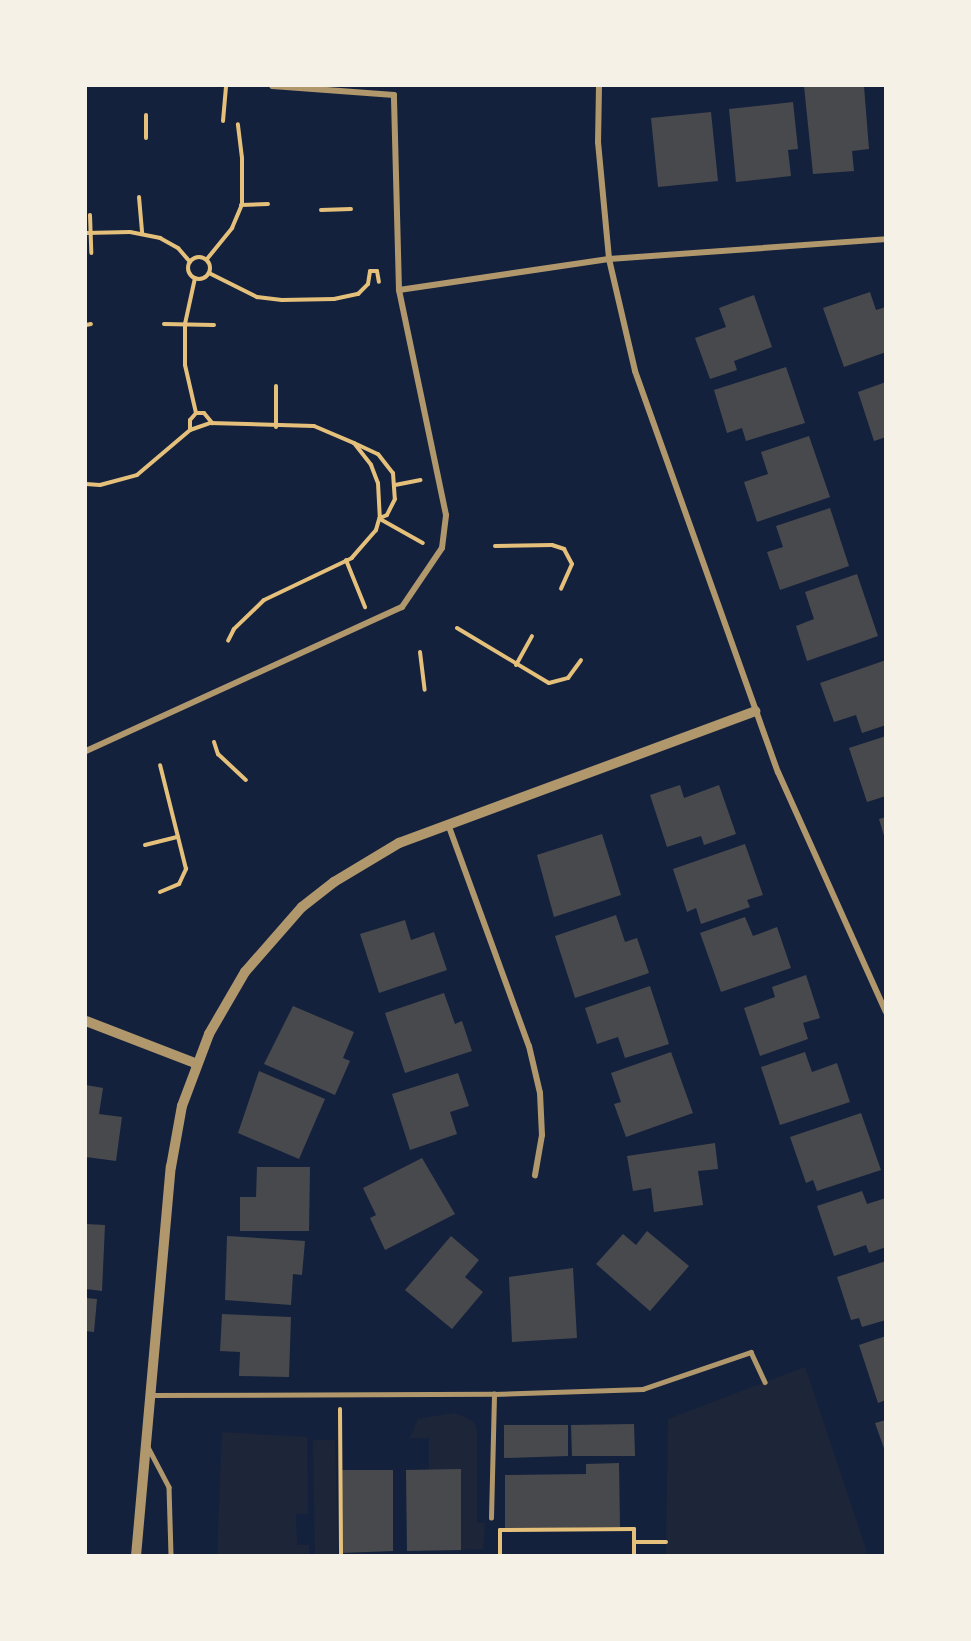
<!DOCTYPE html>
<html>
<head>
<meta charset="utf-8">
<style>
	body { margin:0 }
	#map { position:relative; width:971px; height:1641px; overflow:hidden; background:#14213d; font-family:Spectral,serif }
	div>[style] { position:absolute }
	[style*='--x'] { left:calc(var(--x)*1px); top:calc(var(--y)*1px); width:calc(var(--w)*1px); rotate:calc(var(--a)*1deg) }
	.green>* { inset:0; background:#1d2539 }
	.building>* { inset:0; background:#48494c }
	.path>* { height:4px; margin:-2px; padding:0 2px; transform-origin:2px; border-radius:2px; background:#e5c07b }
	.path>.ring { margin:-2px; padding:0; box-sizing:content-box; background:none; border:4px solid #e5c07b; border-radius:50% }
	.service>* { height:4.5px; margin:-2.25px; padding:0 2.25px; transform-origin:2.25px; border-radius:2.25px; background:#b1986c }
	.minor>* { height:6px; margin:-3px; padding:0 3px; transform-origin:3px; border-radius:3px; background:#b1986c }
	.tertiary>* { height:10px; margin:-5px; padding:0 5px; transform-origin:5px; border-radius:5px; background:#b1986c }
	span { translate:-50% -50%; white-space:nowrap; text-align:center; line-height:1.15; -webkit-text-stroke:4.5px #f6f1e7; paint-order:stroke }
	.frame { position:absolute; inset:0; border:87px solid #f6f1e7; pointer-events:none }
</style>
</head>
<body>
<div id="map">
	<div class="green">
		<div style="clip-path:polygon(805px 1367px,868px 1555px,666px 1556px,668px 1419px)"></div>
		<div style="clip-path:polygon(455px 1413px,473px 1421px,477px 1430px,477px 1523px,485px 1523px,483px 1549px,461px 1550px,461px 1470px,429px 1470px,429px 1438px,410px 1438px,418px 1419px)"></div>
		<div style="clip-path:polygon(222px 1432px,307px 1437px,308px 1514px,296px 1514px,297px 1545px,309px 1545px,309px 1555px,217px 1555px)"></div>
		<div style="clip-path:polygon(313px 1440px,335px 1440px,338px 1555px,315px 1555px)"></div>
	</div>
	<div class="building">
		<div style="clip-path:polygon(804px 86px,864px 86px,869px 149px,852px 151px,854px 171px,813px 174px)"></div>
		<div style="clip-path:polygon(793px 102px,798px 149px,788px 150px,791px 176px,736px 182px,729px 109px)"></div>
		<div style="clip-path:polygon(711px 112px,718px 181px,658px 187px,651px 118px)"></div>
		<div style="clip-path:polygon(870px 292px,876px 310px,886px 307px,886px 352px,844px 367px,823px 308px)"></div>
		<div style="clip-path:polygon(754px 295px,772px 347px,734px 361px,737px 370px,710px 379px,695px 338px,726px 327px,719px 308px)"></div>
		<div style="clip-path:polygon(786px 367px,805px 423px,746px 441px,742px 428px,727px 433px,714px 390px)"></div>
		<div style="clip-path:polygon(886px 382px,886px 437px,874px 441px,858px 392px)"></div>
		<div style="clip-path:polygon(809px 436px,830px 497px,757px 522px,744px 482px,768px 474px,761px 452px)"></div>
		<div style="clip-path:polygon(830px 508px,849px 566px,780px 590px,767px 552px,783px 547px,776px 526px)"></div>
		<div style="clip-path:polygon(857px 574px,878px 636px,807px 661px,796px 626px,814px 619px,805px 592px)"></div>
		<div style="clip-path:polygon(886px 660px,886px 725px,862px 733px,856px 715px,834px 722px,820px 683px)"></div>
		<div style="clip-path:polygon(886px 736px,886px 796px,867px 802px,849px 748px)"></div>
		<div style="clip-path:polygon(680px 785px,684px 798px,719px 785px,736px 834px,704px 845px,701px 836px,667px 847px,650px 795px)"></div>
		<div style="clip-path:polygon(886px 817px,886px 838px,885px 839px,879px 819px)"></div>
		<div style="clip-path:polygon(602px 834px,621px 895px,554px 917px,537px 855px)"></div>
		<div style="clip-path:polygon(745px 844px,763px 895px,747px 900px,750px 907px,701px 924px,696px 908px,687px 912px,673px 869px)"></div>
		<div style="clip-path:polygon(616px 915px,625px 942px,637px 938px,649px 973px,575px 998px,555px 936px)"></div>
		<div style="clip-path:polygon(745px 917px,753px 936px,777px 927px,791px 968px,721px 992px,700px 933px)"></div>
		<div style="clip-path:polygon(405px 920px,411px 940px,434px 932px,447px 970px,379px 993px,360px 934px)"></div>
		<div style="clip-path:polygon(806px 975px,820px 1018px,803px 1023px,808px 1039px,760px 1056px,744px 1008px,775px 997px,772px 987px)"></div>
		<div style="clip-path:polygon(650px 986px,669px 1044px,625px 1058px,618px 1037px,597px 1044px,585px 1008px)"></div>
		<div style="clip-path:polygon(444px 993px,455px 1024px,462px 1021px,472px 1051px,405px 1073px,385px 1013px)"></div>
		<div style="clip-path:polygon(293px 1006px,354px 1032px,343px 1058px,350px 1061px,335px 1095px,264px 1064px)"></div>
		<div style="clip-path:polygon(671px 1052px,693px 1113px,626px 1137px,614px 1104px,621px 1102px,611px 1073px)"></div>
		<div style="clip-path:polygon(805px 1052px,812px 1072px,837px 1063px,850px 1102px,780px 1125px,761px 1067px)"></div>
		<div style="clip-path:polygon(259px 1071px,325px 1099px,299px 1159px,238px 1133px)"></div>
		<div style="clip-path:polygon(458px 1073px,469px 1106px,450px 1112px,457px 1134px,410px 1150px,392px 1094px)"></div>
		<div style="clip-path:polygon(86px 1085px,103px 1088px,99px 1114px,122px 1117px,116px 1161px,86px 1157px)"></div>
		<div style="clip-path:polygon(861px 1113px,881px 1170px,817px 1191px,813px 1180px,806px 1183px,790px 1137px)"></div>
		<div style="clip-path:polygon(715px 1143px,718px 1169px,698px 1171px,703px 1205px,654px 1212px,651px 1188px,633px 1191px,627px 1156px)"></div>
		<div style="clip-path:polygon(422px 1158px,455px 1214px,385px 1250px,370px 1218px,376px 1215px,363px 1188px)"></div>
		<div style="clip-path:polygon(257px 1167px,310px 1167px,309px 1231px,240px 1231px,240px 1197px,256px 1197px)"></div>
		<div style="clip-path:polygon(862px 1191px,867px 1204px,886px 1198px,886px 1247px,869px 1253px,866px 1245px,834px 1256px,817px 1206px)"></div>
		<div style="clip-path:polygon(86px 1224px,105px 1225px,102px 1291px,86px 1289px)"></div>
		<div style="clip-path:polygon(647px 1231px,689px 1266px,650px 1311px,596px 1264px,623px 1234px,636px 1245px)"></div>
		<div style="clip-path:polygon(227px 1236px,305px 1241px,302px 1275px,293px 1274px,291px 1305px,225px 1300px)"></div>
		<div style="clip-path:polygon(451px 1236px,479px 1260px,465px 1277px,483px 1292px,452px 1329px,405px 1290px)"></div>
		<div style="clip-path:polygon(886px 1261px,886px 1320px,862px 1327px,859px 1318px,851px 1320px,837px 1277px)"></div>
		<div style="clip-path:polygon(573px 1268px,577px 1338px,512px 1342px,509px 1277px)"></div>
		<div style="clip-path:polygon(86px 1298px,97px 1299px,94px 1332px,86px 1331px)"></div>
		<div style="clip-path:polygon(222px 1314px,291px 1317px,289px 1377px,239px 1376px,240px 1352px,220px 1351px)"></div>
		<div style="clip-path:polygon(886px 1336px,886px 1400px,878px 1403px,859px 1345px)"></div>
		<div style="clip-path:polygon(886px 1420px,886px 1451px,885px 1451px,875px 1423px)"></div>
		<div style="clip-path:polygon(634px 1424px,635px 1456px,572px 1456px,571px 1425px)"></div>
		<div style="clip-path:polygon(504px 1425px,568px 1425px,568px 1456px,504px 1458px)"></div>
		<div style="clip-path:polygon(619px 1463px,620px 1527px,505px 1529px,505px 1475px,586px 1474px,586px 1464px)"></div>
		<div style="clip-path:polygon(461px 1469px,461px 1550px,407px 1551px,406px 1470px)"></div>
		<div style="clip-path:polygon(340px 1470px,393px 1470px,393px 1551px,341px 1553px)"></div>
	</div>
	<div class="path">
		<div style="--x:146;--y:115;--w:23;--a:90"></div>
		<div style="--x:223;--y:121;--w:35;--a:-85"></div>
		<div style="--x:139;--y:197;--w:37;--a:85"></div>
		<div style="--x:241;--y:205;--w:27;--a:-2"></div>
		<div style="--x:321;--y:210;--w:30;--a:-2"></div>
		<div style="--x:90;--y:215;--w:38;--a:88"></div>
		<div style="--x:86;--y:233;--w:44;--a:-1.3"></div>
		<div style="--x:130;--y:232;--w:31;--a:11"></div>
		<div style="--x:160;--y:238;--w:21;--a:29"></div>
		<div style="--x:178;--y:248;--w:18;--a:49"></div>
		<div class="ring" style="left:188px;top:257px;width:18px;height:18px"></div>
		<div style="--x:207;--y:259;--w:40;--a:-51"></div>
		<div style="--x:232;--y:228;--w:26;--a:-67"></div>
		<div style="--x:242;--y:204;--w:46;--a:-90"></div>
		<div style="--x:242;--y:158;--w:34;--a:-97"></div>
		<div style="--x:209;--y:273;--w:54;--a:26.6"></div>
		<div style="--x:257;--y:297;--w:25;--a:7"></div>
		<div style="--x:282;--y:300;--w:52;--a:-1.1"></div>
		<div style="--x:334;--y:299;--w:25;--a:-12"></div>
		<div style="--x:358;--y:294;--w:14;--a:-45"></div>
		<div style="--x:368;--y:284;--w:13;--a:-81"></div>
		<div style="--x:370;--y:271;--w:7;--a:0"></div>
		<div style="--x:377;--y:271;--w:11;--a:80"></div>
		<div style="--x:195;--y:278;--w:47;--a:102.3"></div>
		<div style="--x:185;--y:324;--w:41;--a:90"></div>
		<div style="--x:185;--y:365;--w:49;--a:77.1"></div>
		<div style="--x:164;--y:324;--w:50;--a:1.1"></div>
		<div style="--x:86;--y:325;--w:5;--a:-11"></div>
		<div style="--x:276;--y:427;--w:41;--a:-90"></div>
		<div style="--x:190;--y:430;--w:10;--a:-90"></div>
		<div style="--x:190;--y:420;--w:9;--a:-49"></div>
		<div style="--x:196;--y:413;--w:8;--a:0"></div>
		<div style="--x:204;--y:413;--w:13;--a:51"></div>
		<div style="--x:354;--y:443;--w:26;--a:25"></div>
		<div style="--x:378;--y:454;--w:24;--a:52"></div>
		<div style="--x:393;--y:473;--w:26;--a:86"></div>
		<div style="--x:395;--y:499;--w:18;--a:117"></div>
		<div style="--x:387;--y:515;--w:8;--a:157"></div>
		<div style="--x:86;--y:484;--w:14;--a:4"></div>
		<div style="--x:100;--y:485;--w:38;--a:-15"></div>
		<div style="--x:137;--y:475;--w:70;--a:-40.3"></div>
		<div style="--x:190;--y:430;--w:21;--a:-19"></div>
		<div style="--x:210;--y:423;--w:104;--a:1.7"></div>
		<div style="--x:314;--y:426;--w:43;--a:23"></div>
		<div style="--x:354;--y:443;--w:28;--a:52"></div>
		<div style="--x:371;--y:465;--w:19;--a:69"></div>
		<div style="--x:378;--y:483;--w:33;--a:87"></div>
		<div style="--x:380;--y:516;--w:15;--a:106"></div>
		<div style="--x:376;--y:530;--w:37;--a:131"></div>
		<div style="--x:352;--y:558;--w:98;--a:154.5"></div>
		<div style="--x:264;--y:600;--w:42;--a:136"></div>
		<div style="--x:234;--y:629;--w:13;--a:117"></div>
		<div style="--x:395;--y:485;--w:26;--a:-11"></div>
		<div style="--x:380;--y:519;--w:49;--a:29.2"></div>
		<div style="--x:495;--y:546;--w:57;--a:-1"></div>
		<div style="--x:552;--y:545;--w:13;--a:18"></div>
		<div style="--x:564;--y:549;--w:17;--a:62"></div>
		<div style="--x:572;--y:564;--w:27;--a:114"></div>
		<div style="--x:346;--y:560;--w:51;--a:68"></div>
		<div style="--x:457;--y:628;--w:107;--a:30.9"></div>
		<div style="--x:549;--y:683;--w:20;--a:-15"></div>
		<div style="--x:568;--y:678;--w:22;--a:-54"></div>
		<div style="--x:420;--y:652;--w:38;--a:83"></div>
		<div style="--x:516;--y:665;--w:33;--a:-61"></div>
		<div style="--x:214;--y:742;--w:13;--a:72"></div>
		<div style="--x:218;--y:754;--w:38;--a:43"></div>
		<div style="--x:145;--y:845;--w:34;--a:-14"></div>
		<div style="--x:160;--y:892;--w:21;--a:-23"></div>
		<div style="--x:179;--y:884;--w:17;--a:-65"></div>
		<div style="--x:186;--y:869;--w:107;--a:-104"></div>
		<div style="--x:340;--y:1409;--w:147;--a:89.6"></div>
		<div style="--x:500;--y:1556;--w:26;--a:-90"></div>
		<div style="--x:500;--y:1530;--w:134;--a:-0.4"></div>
		<div style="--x:634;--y:1529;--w:13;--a:90"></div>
		<div style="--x:634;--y:1556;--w:14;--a:-90"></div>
		<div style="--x:634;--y:1542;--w:32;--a:0"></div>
	</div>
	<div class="service">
		<div style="--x:150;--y:1395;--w:344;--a:-0.2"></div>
		<div style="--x:494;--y:1394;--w:149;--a:-1.9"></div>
		<div style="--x:643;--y:1389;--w:114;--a:-18.9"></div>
		<div style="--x:751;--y:1352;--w:33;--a:65"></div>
		<div style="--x:148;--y:1447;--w:45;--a:62.3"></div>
		<div style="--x:169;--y:1487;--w:69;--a:88.3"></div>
		<div style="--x:491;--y:1518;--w:124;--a:-88.6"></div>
	</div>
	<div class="minor">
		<div style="--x:599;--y:86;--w:56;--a:91"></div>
		<div style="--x:598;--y:142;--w:118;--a:84.6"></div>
		<div style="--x:609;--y:259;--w:115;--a:76.9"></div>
		<div style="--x:635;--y:371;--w:426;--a:70.4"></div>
		<div style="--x:778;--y:772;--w:263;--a:65.8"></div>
		<div style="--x:399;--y:290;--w:212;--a:-8.4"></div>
		<div style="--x:609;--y:259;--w:278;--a:-4.1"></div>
		<div style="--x:86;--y:751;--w:347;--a:-24.5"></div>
		<div style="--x:402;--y:607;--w:71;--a:-55.9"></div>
		<div style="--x:442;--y:548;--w:33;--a:-83"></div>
		<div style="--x:446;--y:515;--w:230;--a:-101.8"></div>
		<div style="--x:399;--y:290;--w:195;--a:-91.5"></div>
		<div style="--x:394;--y:95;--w:122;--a:-175.8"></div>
		<div style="--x:448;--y:824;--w:236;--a:70"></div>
		<div style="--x:529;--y:1046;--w:48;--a:76.8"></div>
		<div style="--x:540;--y:1093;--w:42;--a:87.3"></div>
		<div style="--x:542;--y:1135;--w:41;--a:99.9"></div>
	</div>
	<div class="tertiary">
		<div style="--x:86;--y:1021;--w:117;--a:21.1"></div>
		<div style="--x:136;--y:1556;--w:391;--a:-84.9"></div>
		<div style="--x:171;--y:1167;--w:62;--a:-79.8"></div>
		<div style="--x:182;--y:1106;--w:77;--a:-69.4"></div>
		<div style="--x:209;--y:1034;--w:72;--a:-59.9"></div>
		<div style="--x:245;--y:972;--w:86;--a:-48.8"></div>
		<div style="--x:302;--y:907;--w:41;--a:-38"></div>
		<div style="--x:334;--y:882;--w:76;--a:-31"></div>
		<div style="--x:399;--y:843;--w:380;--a:-20.3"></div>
	</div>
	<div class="frame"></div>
</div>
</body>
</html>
